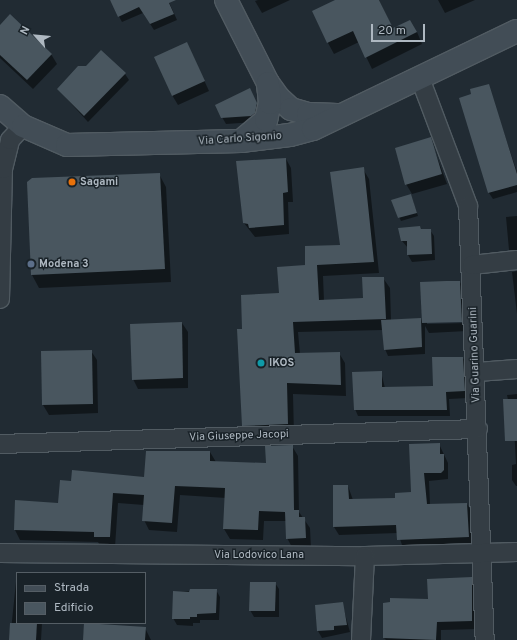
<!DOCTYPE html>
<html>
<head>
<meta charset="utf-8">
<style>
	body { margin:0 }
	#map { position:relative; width:517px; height:640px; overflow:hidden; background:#212b33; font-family:Overpass,sans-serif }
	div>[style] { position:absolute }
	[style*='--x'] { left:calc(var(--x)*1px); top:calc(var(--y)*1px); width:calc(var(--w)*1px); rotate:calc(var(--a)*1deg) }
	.shadow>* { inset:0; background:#0007 }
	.building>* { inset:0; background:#49565f }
	.roads { filter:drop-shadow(1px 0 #515b62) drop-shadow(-1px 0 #515b62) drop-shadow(0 1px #515b62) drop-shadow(0 -1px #515b62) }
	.street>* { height:18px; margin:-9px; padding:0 9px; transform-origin:9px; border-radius:9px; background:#343d44 }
	.secondary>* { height:22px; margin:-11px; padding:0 11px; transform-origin:11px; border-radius:11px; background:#424d56 }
	.dots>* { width:11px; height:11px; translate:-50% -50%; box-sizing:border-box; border:2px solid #192228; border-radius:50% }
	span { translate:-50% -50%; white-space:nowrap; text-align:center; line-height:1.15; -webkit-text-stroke:3px #192228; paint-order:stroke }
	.street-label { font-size:11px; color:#aeb8c1 }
	.poi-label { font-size:11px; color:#aeb8c1; font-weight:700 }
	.left { translate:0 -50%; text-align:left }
	.legend { position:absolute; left:16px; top:572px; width:130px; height:52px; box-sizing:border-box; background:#192228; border:1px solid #555e65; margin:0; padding:5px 7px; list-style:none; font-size:12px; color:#aeb8c1 }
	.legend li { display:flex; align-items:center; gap:8px; height:20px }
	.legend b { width:20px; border:1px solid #555e65 }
	.north { position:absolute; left:16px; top:16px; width:40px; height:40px; -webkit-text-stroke:3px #192228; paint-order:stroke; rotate:297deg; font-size:11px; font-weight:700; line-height:16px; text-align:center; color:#aeb8c1 }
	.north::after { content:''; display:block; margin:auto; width:14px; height:18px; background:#aeb8c1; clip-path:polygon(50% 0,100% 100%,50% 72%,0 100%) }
	.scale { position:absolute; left:371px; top:24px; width:54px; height:18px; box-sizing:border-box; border:2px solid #aeb8c1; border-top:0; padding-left:5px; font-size:12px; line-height:14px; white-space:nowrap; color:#aeb8c1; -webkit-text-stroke:3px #192228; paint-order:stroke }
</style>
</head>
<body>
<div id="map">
	<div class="shadow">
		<div style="clip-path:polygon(110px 0,168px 0,177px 20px,154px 30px,143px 13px,122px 22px)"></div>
		<div style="clip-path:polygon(258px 0,290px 0,262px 13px,255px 1px)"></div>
		<div style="clip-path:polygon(338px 0,379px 0,393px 29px,417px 32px,422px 44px,372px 69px,359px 42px,334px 54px,328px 43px)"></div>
		<div style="clip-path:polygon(438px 0,475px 0,445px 13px)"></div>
		<div style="clip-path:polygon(0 26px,51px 54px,57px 64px,33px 89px,0 58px)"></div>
		<div style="clip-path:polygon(187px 43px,209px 91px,178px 105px,172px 95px)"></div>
		<div style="clip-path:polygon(125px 74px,129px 80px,88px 122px,58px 89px)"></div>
		<div style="clip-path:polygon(488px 85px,517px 172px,517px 192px,493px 199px,489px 193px,473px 94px)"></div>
		<div style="clip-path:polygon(253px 96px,260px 110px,255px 122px,226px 124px,222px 117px)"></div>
		<div style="clip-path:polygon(430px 138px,447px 184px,412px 194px,406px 184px)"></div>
		<div style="clip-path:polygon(286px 159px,291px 168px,293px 202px,288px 202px,289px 234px,255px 237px,244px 223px)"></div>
		<div style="clip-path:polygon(363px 169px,369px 179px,379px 273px,323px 276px,324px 301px,364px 299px,383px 278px,390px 288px,391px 320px,421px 319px,423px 323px,460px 282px,465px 291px,467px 321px,427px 322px,427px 324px,467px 323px,467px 331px,429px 333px,425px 326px,425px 354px,388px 356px,385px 349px,383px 330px,298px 332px,300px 354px,339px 353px,345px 363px,346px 396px,293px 394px,294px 435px,249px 436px,243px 426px,243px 330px,306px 266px,341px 246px)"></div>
		<div style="clip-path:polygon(159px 174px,166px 187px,171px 282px,39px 288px,32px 275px,28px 183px)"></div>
		<div style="clip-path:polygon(411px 195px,418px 216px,401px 221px,392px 201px)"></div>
		<div style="clip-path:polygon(517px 216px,517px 258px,513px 258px,509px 250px,506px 217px)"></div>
		<div style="clip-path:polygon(420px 227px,422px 230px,430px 230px,434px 236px,435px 260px,412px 262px,408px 255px,408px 248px,402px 241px)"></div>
		<div style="clip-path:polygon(517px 271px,517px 314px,512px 272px)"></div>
		<div style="clip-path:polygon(182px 323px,188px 332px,188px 388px,138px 389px,133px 379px)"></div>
		<div style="clip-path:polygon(91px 351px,97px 360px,98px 413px,49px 415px,43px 405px,42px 352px)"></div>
		<div style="clip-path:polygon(463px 358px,467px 364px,468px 398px,449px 399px,450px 416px,358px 416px,355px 409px,381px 372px,385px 388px,434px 387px)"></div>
		<div style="clip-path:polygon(517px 394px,517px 486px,516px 486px,512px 480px,512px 465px,516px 464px,514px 428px,507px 395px)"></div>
		<div style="clip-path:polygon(439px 444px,448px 463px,448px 479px,429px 481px,430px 505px,467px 504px,472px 512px,473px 545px,403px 548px,398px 533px,339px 535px,334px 527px,348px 486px,353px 500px,396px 499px,412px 493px)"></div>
		<div style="clip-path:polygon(292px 446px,298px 456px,299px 512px,310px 528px,311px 548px,293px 549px,287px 538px,287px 521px,264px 521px,263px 540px,230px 539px,224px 529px,226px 498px,180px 495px,177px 532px,149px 530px,144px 520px,144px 505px,118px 503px,115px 547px,101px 547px,98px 542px,20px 540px,15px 530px,59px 504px,72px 482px,145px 478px,210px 452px,216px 462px,267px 464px)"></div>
		<div style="clip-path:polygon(17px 572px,32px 573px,17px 573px,17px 623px,42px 623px,41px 640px,10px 640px)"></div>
		<div style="clip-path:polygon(471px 578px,476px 586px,477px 629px,441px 630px,441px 640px,386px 640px,384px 638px,429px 600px)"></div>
		<div style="clip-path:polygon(275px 583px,279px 589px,279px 617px,254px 617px,250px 610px)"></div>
		<div style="clip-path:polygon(216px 590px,220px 597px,219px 620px,200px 620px,200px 623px,193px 623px,193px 626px,177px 625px,173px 618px,174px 592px)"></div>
		<div style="clip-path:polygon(342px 603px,350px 632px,322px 638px,318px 631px,316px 605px)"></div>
		<div style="clip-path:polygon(145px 628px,151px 640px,84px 640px)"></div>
	</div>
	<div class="building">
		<div style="clip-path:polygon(110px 0,176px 0,169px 3px,174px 14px,150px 24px,139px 7px,118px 17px)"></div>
		<div style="clip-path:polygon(335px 0,379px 0,393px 28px,410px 20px,417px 32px,365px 58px,353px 31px,327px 43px,312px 11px)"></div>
		<div style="clip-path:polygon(10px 14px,52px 54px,27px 80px,0 55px,0 25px)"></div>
		<div style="clip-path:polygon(187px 42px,205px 81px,172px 96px,154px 57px)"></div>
		<div style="clip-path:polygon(101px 50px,126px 73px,84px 116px,57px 89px,78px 66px,86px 66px)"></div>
		<div style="clip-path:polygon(489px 84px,517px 174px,517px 185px,488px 193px,459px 98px,471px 94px,470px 89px)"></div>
		<div style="clip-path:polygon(250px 88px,257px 103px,255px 113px,251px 116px,221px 118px,215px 105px)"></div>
		<div style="clip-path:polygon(431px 137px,442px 174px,405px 185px,395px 148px)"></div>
		<div style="clip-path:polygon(286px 158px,288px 192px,283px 193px,284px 225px,249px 228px,248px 224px,243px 223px,236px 161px)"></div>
		<div style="clip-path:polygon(364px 167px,374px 262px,317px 265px,319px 300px,363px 298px,362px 277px,384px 277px,386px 319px,293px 322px,295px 353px,340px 352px,341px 385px,287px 383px,288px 424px,242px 426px,237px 329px,242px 329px,241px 295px,279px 293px,277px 267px,305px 265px,305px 246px,340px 245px,330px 172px)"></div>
		<div style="clip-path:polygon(160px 173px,165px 269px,31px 275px,27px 182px,32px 178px)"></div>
		<div style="clip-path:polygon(411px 194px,417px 213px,398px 218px,391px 200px)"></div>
		<div style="clip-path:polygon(420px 226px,421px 229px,431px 229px,432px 254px,407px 255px,407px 241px,401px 241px,398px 228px)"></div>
		<div style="clip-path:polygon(446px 281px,460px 281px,462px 322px,422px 323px,420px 282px)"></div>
		<div style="clip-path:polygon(421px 318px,422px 347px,384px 350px,381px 320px)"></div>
		<div style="clip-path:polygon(182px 322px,183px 378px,132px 380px,130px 324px)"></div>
		<div style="clip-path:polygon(92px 350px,93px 404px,42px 405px,41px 351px)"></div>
		<div style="clip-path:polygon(432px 357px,463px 357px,465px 391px,446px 392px,447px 410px,354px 410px,352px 372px,382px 371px,382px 387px,433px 386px)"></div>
		<div style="clip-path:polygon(503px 399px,517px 399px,517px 441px,505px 441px)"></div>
		<div style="clip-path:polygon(440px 443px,440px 454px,444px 454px,444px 470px,441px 473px,424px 473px,427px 504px,467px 503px,469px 537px,397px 540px,396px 525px,333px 527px,333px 485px,348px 485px,349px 499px,395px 498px,395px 493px,411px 492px,409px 444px)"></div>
		<div style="clip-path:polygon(293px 445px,294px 510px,299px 510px,299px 517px,305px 517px,306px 538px,286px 539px,285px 512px,259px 511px,258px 530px,223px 529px,225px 488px,175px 486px,172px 523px,142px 521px,144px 495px,113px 493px,110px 537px,94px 537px,94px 532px,14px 530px,15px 500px,58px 503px,60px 480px,71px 481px,72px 470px,144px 477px,146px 451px,210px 451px,210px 461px,266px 463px,265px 446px)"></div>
		<div style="clip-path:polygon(472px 577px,472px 621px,437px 622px,436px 640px,383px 638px,383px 603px,390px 602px,390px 598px,428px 599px,427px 579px)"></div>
		<div style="clip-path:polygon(250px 582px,276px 582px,275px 611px,249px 611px)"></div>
		<div style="clip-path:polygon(190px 589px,217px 589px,216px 613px,197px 614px,197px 617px,190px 617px,190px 619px,172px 619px,173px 591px,189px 592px)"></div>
		<div style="clip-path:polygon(343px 602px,347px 625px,334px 626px,334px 630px,317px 631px,315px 605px)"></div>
		<div style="clip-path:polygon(10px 623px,37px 623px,36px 640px,9px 640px)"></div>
		<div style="clip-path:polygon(84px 623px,146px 627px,145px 640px,83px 640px)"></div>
	</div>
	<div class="roads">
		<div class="street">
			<div style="--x:420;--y:78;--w:137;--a:69.4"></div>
			<div style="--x:468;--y:206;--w:434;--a:87.8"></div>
			<div style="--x:472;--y:265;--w:45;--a:-6.3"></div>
			<div style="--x:0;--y:299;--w:130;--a:-88.7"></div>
			<div style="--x:3;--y:169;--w:30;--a:-76"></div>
			<div style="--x:10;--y:140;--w:19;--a:-47"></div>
			<div style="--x:477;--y:372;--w:40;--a:-4.3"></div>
			<div style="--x:0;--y:444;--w:478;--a:-1.8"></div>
			<div style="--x:0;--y:553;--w:365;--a:0.5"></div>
			<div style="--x:365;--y:556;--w:152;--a:-1.5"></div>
			<div style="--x:361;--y:640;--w:84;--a:-87.3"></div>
		</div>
		<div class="secondary">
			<div style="--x:226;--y:0;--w:93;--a:63.2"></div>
			<div style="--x:268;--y:83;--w:19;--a:54"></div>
			<div style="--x:279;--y:98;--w:16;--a:43"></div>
			<div style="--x:291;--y:109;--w:18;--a:16"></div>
			<div style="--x:308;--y:114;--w:29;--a:2"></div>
			<div style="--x:0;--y:106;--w:30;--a:41"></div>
			<div style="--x:23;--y:126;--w:48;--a:23.4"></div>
			<div style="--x:67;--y:145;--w:174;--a:-1.3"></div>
			<div style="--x:241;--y:141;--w:49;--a:-7"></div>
			<div style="--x:290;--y:135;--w:24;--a:-15"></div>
			<div style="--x:313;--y:129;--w:226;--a:-25.7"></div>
			<div style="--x:241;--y:141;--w:33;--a:-40"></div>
			<div style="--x:266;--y:120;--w:17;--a:-77"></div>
			<div style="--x:270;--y:103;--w:20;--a:-96"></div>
		</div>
	</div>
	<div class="dots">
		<div style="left:72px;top:182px;background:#e8710a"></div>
		<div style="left:31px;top:264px;background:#5c6f8a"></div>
		<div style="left:261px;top:363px;background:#0f9aa8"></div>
	</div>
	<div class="street-label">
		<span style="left:240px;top:139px;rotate:-4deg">Via Carlo Sigonio</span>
		<span style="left:475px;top:355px;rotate:-92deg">Via Guarino Guarini</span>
		<span style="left:239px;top:436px;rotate:-2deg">Via Giuseppe Jacopi</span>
		<span style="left:259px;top:555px">Via Lodovico Lana</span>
	</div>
	<div class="poi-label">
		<span class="left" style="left:80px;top:182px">Sagami</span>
		<span class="left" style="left:39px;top:264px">Modena 3</span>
		<span class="left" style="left:269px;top:363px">IKOS</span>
	</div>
	<ul class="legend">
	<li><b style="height:5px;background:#424d56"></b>Strada</li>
	<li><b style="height:11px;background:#49565f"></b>Edificio</li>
	</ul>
	<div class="north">N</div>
	<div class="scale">20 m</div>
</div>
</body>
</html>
